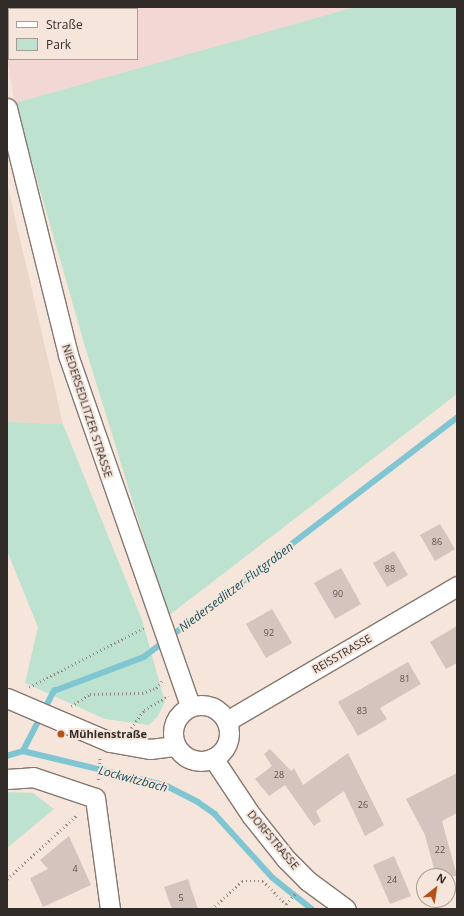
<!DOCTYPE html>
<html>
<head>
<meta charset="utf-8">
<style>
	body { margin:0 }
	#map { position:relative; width:464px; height:916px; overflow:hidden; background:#f5e5db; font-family:"Open Sans",sans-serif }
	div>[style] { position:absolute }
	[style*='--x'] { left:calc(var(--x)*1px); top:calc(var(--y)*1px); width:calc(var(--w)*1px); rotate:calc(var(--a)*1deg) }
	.commercial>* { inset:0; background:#f2d7d5 }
	.industrial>* { inset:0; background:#ebd7c9 }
	.green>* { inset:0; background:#bee2d0 }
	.stream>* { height:5.5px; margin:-2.75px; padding:0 2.75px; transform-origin:2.75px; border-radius:2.75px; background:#80c5d2 }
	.building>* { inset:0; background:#d5c3bd }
	.path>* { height:2.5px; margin-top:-1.25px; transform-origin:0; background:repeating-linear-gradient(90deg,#948982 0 1px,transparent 0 4px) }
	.roads { filter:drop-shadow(1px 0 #86786f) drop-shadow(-1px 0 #86786f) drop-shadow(0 1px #86786f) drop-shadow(0 -1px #86786f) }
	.minor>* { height:19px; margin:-9.5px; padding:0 9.5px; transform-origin:9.5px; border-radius:9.5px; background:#fff }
	.minor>.ring { margin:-9.5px; padding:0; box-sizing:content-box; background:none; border:19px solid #fff; border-radius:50% }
	.dots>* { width:11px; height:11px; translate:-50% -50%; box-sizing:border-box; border:2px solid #f5e5db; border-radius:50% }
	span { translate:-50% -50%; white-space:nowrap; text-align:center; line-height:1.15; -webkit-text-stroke:4px #f5e5db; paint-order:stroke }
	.number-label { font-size:9px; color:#5b524e }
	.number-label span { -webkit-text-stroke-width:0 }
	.street-label { font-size:11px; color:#322c29 }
	.poi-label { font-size:11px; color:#322c29; font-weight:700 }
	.left { translate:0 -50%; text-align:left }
	.water-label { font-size:12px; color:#124e58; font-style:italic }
	.frame { position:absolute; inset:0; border:8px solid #322c29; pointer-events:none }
	.legend { position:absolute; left:8px; top:8px; width:130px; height:52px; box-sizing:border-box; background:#f5e5db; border:1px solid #a79b94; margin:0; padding:5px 7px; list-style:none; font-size:12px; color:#322c29 }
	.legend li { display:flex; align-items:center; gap:8px; height:20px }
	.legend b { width:20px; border:1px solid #a79b94 }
	.north { position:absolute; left:416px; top:868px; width:40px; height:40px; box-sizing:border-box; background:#f5e5db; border:1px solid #a79b94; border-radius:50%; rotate:30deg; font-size:11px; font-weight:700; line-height:16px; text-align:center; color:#322c29 }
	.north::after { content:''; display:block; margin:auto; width:14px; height:18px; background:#b55218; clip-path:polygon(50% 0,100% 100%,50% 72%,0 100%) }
</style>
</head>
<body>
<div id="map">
	<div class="commercial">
		<div style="clip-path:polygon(evenodd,7px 7px,355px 7px,15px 103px,7px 59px,7px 7px,9px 9px,137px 9px,137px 59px,9px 59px,9px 9px)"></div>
	</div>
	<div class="industrial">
		<div style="clip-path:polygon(7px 183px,63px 424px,7px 422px)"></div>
	</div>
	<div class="green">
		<div style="clip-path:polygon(355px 7px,457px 7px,457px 394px,168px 616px,86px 350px,15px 103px)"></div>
		<div style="clip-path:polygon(7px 422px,63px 424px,142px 620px,165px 702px,158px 716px,149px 725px,105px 719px,25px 683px,38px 627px,7px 551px)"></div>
		<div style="clip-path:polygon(7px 792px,33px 793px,54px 809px,7px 848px)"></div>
	</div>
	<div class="stream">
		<div style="--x:23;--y:751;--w:68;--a:-62.7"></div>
		<div style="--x:54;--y:691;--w:96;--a:-20.7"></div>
		<div style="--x:144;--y:657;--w:394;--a:-37.4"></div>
		<div style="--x:7;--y:756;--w:17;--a:-17"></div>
		<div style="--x:23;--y:751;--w:146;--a:13.5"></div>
		<div style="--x:165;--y:785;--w:37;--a:27"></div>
		<div style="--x:198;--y:802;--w:21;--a:35"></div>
		<div style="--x:215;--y:814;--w:86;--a:47.8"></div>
		<div style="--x:273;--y:878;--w:50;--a:38.5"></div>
	</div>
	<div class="building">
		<div style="clip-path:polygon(440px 524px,455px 549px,435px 561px,420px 535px)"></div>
		<div style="clip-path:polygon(394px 551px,408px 575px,387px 587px,373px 563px)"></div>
		<div style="clip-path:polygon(341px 568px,361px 604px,335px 619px,314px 583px)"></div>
		<div style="clip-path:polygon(272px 609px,292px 643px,266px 658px,246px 624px)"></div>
		<div style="clip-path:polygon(457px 626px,457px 663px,446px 669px,430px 642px)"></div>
		<div style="clip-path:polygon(408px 662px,421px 684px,380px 708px,387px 719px,358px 736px,338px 702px)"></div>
		<div style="clip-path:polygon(270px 749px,291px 771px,294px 768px,303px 785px,348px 753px,384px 825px,365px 836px,344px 791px,316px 811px,321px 821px,314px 826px,285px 785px,269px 796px,255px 779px,272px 766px,264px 754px)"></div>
		<div style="clip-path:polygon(457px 773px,457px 813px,442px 821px,457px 876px,436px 876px,425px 835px,406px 799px)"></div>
		<div style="clip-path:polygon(69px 836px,91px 885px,43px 907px,30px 878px,48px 869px,40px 860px)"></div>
		<div style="clip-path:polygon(394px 856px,411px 896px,390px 904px,373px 865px)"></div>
		<div style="clip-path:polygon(188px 879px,198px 909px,172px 909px,164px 887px)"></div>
	</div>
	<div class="path">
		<div style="--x:29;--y:687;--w:129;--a:-27.2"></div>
		<div style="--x:71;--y:706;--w:22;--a:-32"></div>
		<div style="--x:90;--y:694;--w:52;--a:-1.1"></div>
		<div style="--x:142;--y:693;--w:15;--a:-20"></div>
		<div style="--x:156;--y:688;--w:9;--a:-49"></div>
		<div style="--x:131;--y:728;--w:22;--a:-54"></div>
		<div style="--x:144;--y:710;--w:28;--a:-30"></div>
		<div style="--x:98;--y:780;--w:23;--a:-85"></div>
		<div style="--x:7;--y:879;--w:96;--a:-42.5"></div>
		<div style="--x:212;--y:909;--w:41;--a:-43"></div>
		<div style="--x:242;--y:881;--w:21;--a:0"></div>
		<div style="--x:263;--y:881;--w:33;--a:45"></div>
		<div style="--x:286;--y:904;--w:15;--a:-48"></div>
	</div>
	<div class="roads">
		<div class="minor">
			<div style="--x:7;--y:108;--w:254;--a:76.1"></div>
			<div style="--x:68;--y:355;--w:372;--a:70.8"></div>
			<div style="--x:7;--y:698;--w:112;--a:23.1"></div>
			<div style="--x:110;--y:742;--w:41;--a:9.9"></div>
			<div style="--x:150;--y:749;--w:26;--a:-7"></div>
			<div class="ring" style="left:173px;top:705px;width:37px;height:37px"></div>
			<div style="--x:227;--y:721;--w:267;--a:-30.4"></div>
			<div style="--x:213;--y:758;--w:69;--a:56.3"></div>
			<div style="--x:251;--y:815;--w:56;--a:51.5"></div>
			<div style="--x:286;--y:859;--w:31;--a:45"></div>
			<div style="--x:308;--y:881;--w:47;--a:36.4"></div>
			<div style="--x:7;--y:779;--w:26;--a:-4"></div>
			<div style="--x:33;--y:777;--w:65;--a:18.7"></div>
			<div style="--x:95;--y:798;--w:112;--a:82.3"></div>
		</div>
	</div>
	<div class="dots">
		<div style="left:61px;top:734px;background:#b55218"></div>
	</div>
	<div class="number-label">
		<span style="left:437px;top:542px">86</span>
		<span style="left:390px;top:569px">88</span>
		<span style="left:338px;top:594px">90</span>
		<span style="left:269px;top:633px">92</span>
		<span style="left:405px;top:679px">81</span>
		<span style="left:362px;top:711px">83</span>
		<span style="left:279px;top:775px">28</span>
		<span style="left:363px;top:805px">26</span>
		<span style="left:440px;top:850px">22</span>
		<span style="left:75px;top:869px">4</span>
		<span style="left:392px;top:880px">24</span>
		<span style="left:181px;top:898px">5</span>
	</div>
	<div class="street-label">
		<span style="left:87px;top:411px;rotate:72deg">NIEDERSEDLITZER STRASSE</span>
		<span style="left:342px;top:654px;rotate:-30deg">REISSTRASSE</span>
		<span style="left:273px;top:840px;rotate:50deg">DORFSTRASSE</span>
	</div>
	<div class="poi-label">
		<span class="left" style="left:69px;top:734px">Mühlenstraße</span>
	</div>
	<div class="water-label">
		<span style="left:236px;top:587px;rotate:-37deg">Niedersedlitzer Flutgraben</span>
		<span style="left:133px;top:779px;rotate:15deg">Lockwitzbach</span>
	</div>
	<div class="frame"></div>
	<ul class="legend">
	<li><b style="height:5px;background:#fff"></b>Straße</li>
	<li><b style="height:11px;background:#bee2d0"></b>Park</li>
	</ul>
	<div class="north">N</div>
</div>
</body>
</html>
